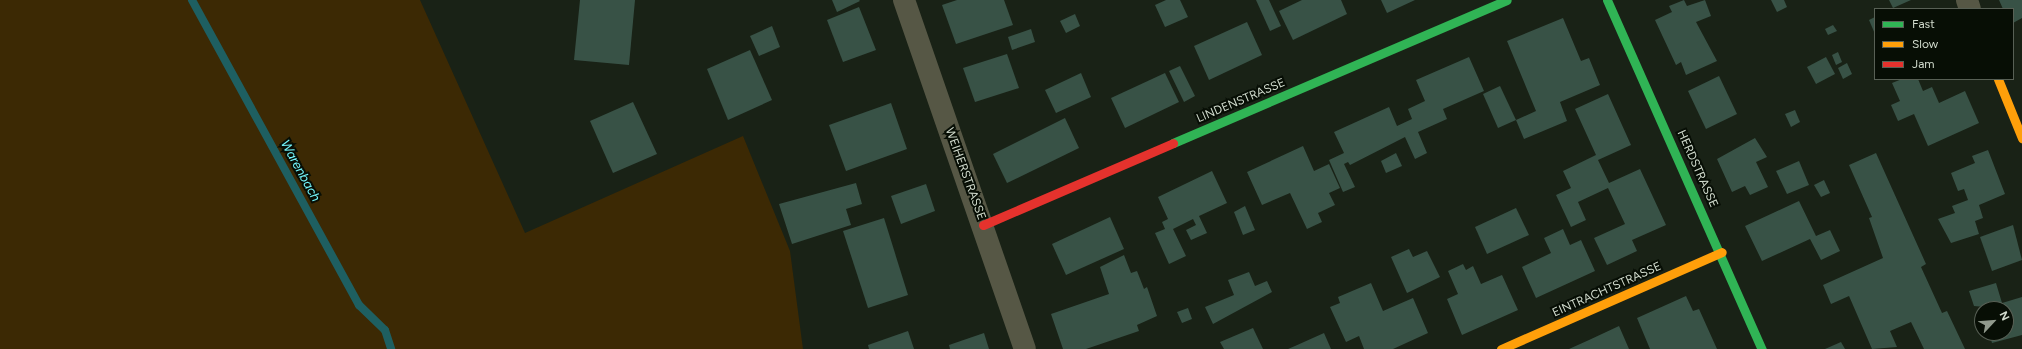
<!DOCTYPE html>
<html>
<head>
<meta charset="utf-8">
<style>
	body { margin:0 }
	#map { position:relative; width:2022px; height:349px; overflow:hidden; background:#192216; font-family:Figtree,sans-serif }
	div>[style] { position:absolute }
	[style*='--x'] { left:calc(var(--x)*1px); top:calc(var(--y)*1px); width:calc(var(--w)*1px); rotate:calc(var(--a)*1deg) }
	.green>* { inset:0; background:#3c2904 }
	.stream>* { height:8px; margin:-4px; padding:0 4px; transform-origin:4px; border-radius:4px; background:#1e5f61 }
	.building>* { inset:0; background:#385246 }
	.street>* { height:22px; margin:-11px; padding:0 11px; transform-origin:11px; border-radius:11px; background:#565745 }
	.fast>* { height:9px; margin:-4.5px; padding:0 4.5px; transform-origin:4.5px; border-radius:4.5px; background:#30b455 }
	.slow>* { height:9px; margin:-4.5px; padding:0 4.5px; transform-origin:4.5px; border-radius:4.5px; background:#ff9f0a }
	.jam>* { height:9px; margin:-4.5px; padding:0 4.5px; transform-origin:4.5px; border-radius:4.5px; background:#e5322d }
	span { translate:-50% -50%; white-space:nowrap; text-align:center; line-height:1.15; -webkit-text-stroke:4px #070e05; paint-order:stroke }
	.street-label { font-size:12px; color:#d1dbcd }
	.water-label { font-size:13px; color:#74f5fa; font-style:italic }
	.legend { position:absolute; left:1874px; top:8px; width:140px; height:72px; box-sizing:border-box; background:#070e05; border:1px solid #586055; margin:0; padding:5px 7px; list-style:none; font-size:12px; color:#d1dbcd }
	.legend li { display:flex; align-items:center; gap:8px; height:20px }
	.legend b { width:20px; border:1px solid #586055 }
	.north { position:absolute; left:1974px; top:301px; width:40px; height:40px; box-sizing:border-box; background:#070e05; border:1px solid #586055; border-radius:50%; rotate:64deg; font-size:11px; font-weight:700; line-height:16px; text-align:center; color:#d1dbcd }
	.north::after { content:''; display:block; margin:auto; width:14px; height:18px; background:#919a8d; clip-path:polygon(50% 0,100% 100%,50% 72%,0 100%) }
</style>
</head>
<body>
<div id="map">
	<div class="green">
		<div style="clip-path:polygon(0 0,420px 0,525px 233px,743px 136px,790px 251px,803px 349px,0 349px)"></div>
	</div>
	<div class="stream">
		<div style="--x:192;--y:0;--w:348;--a:61.3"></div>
		<div style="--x:359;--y:305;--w:36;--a:44"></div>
		<div style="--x:385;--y:330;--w:20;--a:72"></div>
	</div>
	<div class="building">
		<div style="clip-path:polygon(580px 0,635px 0,629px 65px,574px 60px)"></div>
		<div style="clip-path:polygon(832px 0,859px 0,860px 1px,837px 12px)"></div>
		<div style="clip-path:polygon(957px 0,1004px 0,1013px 25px,956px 44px,942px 5px)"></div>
		<div style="clip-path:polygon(1166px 0,1180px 0,1188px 17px,1165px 27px,1155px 5px)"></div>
		<div style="clip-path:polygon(1256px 0,1269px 0,1281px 26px,1270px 31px)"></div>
		<div style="clip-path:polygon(1302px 0,1341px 0,1347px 14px,1293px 40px,1279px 11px)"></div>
		<div style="clip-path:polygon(1381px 0,1415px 0,1387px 13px)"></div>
		<div style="clip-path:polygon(1684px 0,1687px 6px,1705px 0,1711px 16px,1696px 22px,1717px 61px,1686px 75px,1681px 62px,1676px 65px,1655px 20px,1672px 12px,1669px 6px)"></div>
		<div style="clip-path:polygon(1771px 0,1784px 0,1787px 7px,1777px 12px)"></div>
		<div style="clip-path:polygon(1889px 0,1911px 0,1893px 8px)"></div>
		<div style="clip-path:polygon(1999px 0,2022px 0,2022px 18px,2013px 23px,2013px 9px,2003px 9px)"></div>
		<div style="clip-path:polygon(859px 7px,876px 50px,843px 62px,827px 20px)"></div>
		<div style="clip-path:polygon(1075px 14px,1080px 26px,1066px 33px,1060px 21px)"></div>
		<div style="clip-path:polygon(1875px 17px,1875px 34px,1869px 20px)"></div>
		<div style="clip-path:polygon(1563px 18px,1581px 61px,1589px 58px,1600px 85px,1560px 102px,1567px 121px,1524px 139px,1516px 120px,1536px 111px,1507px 41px)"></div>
		<div style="clip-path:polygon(1247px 22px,1262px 55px,1209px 80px,1194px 46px)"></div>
		<div style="clip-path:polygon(1833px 25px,1837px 31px,1828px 35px,1825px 29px)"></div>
		<div style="clip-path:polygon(772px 26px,780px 47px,759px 56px,750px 36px)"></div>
		<div style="clip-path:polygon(1031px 29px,1035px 42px,1012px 50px,1008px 37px)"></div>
		<div style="clip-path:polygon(750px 50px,772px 100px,728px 120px,707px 69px)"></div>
		<div style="clip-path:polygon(1838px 52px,1842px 62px,1836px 65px,1832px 55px)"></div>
		<div style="clip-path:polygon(1007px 54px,1019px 88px,975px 102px,963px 68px)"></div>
		<div style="clip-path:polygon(1469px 57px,1484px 91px,1443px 109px,1447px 119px,1418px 132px,1427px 153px,1415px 159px,1405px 137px,1350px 165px,1348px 162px,1344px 164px,1355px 187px,1343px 192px,1329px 160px,1344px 153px,1334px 132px,1389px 107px,1397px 126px,1412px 119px,1408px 109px,1425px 101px,1416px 80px)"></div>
		<div style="clip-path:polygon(1826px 57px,1835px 74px,1816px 84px,1807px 67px)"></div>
		<div style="clip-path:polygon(1847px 63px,1852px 74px,1843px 79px,1838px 68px)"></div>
		<div style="clip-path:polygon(1180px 66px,1195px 96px,1184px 102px,1169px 71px)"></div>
		<div style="clip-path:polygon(1081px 73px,1091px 97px,1056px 113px,1045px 90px)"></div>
		<div style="clip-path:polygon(1165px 73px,1179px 102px,1125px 128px,1111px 98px)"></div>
		<div style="clip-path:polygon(1719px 76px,1737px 114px,1706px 129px,1688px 91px)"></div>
		<div style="clip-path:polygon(1902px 79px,1918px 79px,1923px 91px,1932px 87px,1939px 103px,1965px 91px,1979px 123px,1928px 146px,1914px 114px,1898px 121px,1891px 105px,1900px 101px,1892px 83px)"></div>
		<div style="clip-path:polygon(1500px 86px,1516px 120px,1498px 128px,1483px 94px)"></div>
		<div style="clip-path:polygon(1608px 94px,1631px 145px,1598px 160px,1609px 183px,1640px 169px,1666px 225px,1632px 240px,1637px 251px,1607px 265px,1594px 238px,1625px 224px,1608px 188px,1578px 202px,1586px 220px,1571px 227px,1556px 195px,1571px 188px,1563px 171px,1596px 155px,1575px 109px)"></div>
		<div style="clip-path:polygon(633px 102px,657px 154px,613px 173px,590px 121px)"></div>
		<div style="clip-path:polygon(891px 103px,907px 149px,846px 171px,829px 125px)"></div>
		<div style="clip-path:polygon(1795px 110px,1800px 122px,1791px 127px,1785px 114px)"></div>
		<div style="clip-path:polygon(1065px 118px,1079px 148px,1007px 183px,993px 154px)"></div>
		<div style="clip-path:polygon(1755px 138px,1767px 157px,1756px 162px,1768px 187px,1750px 195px,1745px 186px,1732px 192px,1717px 159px)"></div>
		<div style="clip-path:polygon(1303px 146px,1314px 171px,1329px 164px,1340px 188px,1329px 193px,1335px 205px,1318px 213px,1322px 222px,1307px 229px,1290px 193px,1262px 205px,1247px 172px)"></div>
		<div style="clip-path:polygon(1988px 150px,2005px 194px,1979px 205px,1983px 218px,1975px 221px,1979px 234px,1951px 243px,1938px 219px,1955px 213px,1952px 206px,1968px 200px,1964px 189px,1958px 191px,1951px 173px,1975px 163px,1972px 156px)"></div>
		<div style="clip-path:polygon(1396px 153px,1402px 166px,1386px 173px,1381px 161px)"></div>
		<div style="clip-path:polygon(1876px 153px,1926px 264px,1921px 267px,1942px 313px,1947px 311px,1965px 349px,1924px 349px,1911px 322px,1890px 331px,1897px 347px,1872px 349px,1849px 296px,1831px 304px,1823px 285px,1883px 258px,1869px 218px,1872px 217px,1849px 165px)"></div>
		<div style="clip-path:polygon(1799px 161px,1809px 185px,1787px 194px,1776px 171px)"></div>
		<div style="clip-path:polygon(1212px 171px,1227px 203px,1199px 216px,1207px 233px,1191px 240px,1186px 230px,1196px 225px,1193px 219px,1173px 229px,1186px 256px,1169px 264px,1155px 233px,1165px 229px,1162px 222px,1168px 219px,1158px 197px)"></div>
		<div style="clip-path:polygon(1824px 180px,1830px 193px,1821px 197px,1814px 185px)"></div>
		<div style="clip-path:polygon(856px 183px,862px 204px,846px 209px,851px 225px,792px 244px,779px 204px)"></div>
		<div style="clip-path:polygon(926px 184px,935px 211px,901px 224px,891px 196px)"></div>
		<div style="clip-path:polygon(1799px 201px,1816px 236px,1830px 230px,1840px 251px,1821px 260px,1810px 239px,1762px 261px,1745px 226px)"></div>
		<div style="clip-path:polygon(1245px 206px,1255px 230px,1243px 235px,1234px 212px)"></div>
		<div style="clip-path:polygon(1516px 208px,1529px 235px,1487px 254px,1475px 227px)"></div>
		<div style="clip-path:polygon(1110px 217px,1124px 249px,1066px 275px,1052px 244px)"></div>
		<div style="clip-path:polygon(884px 218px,908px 295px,868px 308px,843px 231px)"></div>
		<div style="clip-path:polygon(2013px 225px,2022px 260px,1992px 271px,1980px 237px)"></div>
		<div style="clip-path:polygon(1563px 229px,1570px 245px,1581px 240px,1595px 271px,1536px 298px,1522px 267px,1551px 253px,1544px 238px)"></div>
		<div style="clip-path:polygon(1409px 249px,1413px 257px,1427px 251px,1440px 277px,1407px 293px,1391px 257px)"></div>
		<div style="clip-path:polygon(1124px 255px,1131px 273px,1137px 271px,1144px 289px,1147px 287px,1157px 316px,1137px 325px,1139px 331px,1086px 349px,1063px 349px,1051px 314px,1109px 294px,1100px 267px)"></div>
		<div style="clip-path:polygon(1463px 264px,1466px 270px,1473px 266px,1481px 284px,1502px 275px,1518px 310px,1462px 335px,1447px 299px,1458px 294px,1448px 271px)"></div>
		<div style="clip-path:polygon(1249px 272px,1255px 286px,1267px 281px,1272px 292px,1213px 324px,1205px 307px,1234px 295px,1228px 280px)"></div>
		<div style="clip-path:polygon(1371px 283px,1383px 311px,1413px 298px,1428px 333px,1393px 349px,1364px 349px,1359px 336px,1346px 342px,1330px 307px,1340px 303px,1338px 297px)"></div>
		<div style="clip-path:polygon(1996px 283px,2002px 303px,2022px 297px,2022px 335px,1992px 343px,1989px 333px,2006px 333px,2006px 309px,1974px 306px,1969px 291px)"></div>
		<div style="clip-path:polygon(1686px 296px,1693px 311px,1699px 309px,1717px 349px,1650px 349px,1637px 318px)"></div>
		<div style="clip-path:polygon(1188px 308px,1192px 319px,1182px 323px,1177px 312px)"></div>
		<div style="clip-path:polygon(1619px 326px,1629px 349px,1569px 349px,1589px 340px)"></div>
		<div style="clip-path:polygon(1253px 328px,1263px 349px,1224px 349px,1220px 342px)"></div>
		<div style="clip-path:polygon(908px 331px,914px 349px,869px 349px,868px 345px)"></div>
		<div style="clip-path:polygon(984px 333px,989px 349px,950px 349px,949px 345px)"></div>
		<div style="clip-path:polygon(1324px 333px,1331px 349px,1288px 349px,1295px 346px)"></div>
		<div style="clip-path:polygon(1841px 342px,1845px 349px,1825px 349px)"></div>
	</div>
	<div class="street">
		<div style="--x:904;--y:0;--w:369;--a:70.9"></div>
		<div style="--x:1967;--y:0;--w:9;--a:72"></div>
	</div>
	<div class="fast">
		<div style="--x:1607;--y:0;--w:382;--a:66.1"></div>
		<div style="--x:1173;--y:143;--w:363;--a:-23.2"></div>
	</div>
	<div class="slow">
		<div style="--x:1998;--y:79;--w:64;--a:67.9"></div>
		<div style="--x:1501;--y:349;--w:241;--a:-23.7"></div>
	</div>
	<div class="jam">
		<div style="--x:983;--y:225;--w:207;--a:-23.3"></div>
	</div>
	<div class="street-label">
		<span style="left:1241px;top:101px;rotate:-23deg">LINDENSTRASSE</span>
		<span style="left:1697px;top:169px;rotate:66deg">HERDSTRASSE</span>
		<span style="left:965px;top:174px;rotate:70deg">WEIHERSTRASSE</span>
		<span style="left:1607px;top:290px;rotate:-24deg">EINTRACHTSTRASSE</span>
	</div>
	<div class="water-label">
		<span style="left:300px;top:171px;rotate:61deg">Warenbach</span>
	</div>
	<ul class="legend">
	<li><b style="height:5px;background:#30b455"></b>Fast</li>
	<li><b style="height:5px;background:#ff9f0a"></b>Slow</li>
	<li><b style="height:5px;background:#e5322d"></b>Jam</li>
	</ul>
	<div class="north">N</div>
</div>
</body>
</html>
